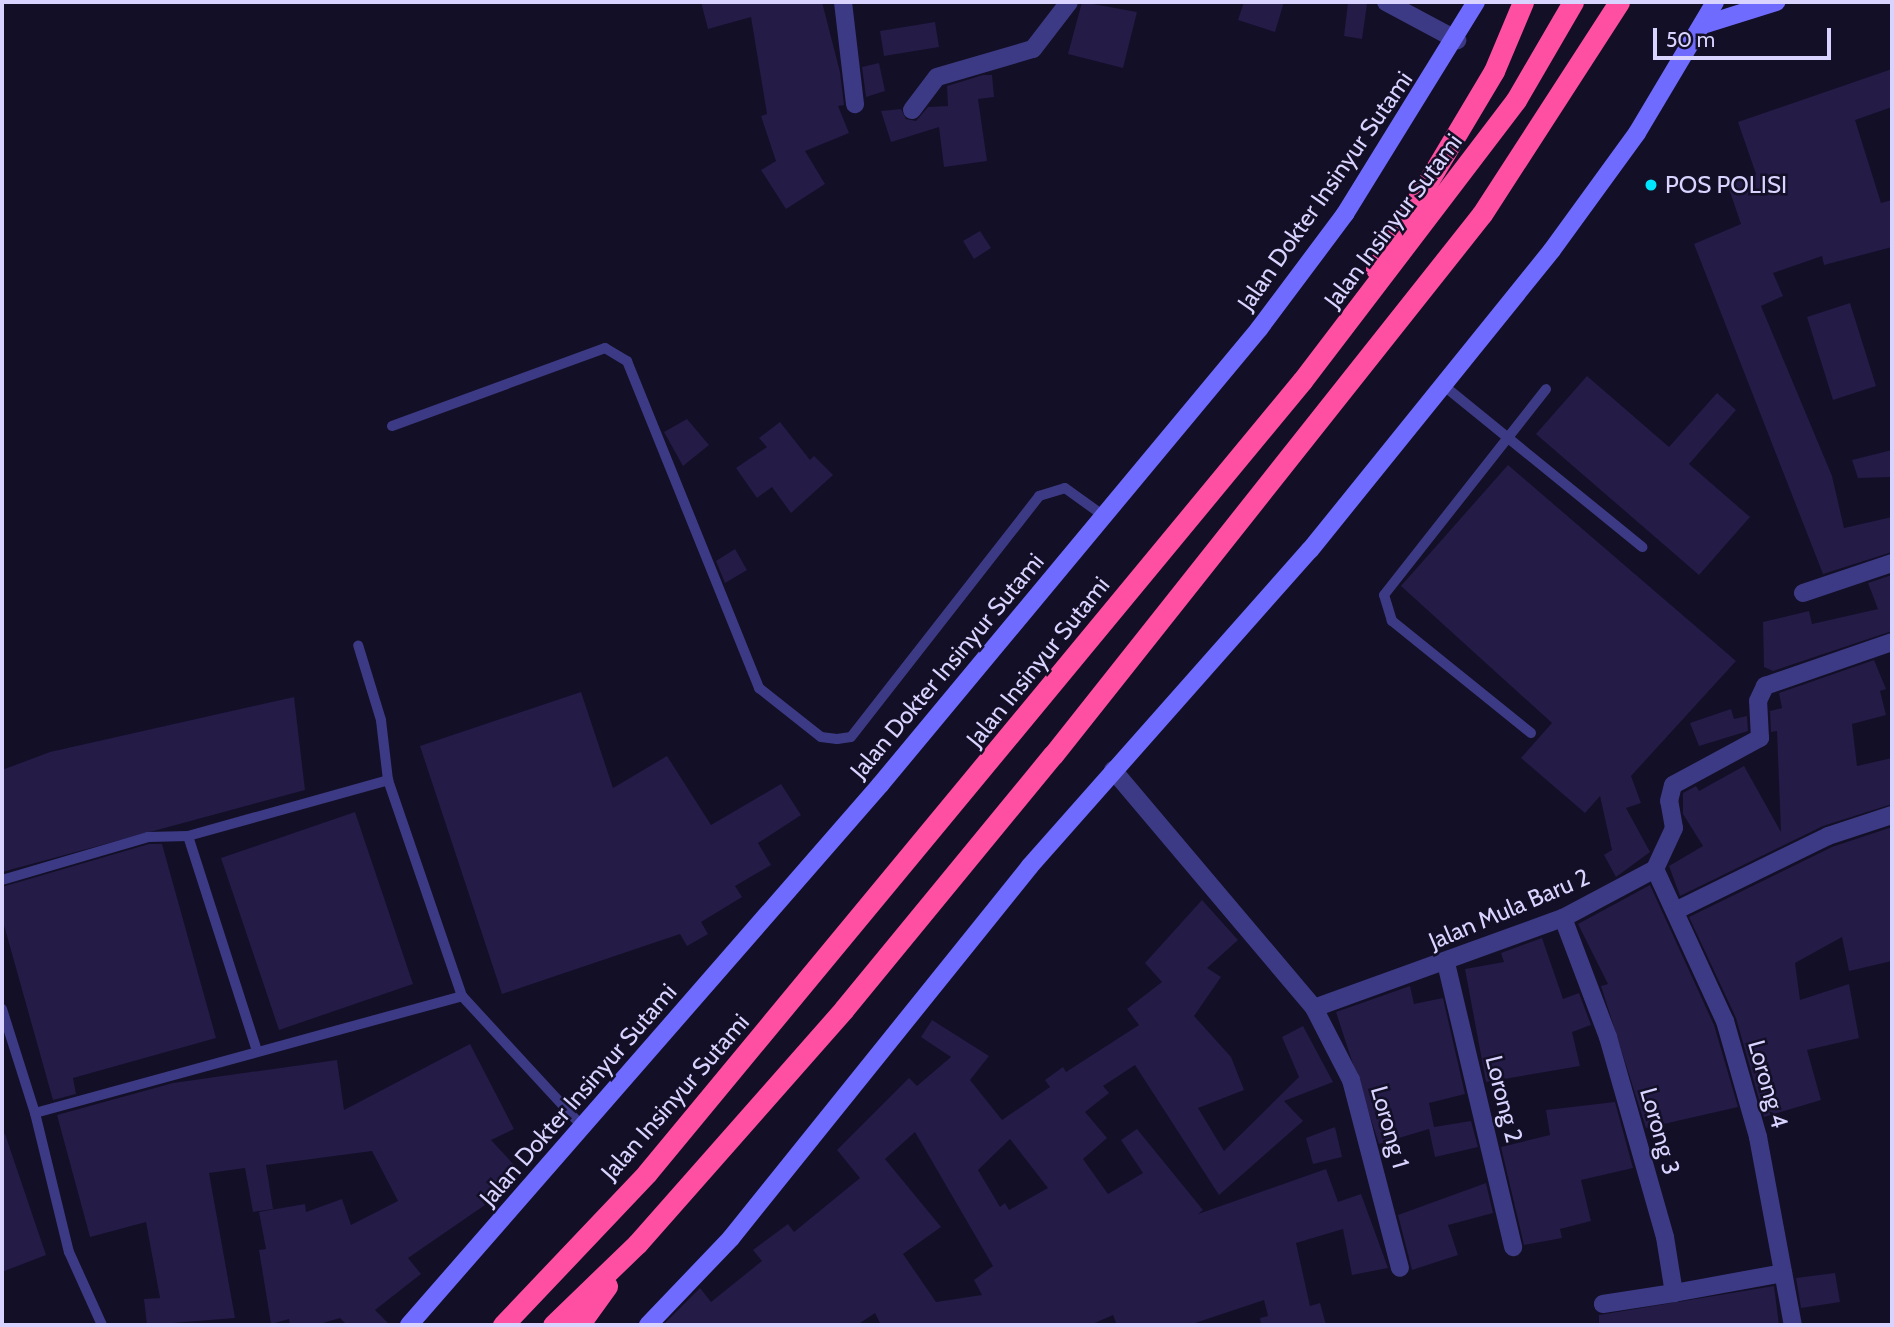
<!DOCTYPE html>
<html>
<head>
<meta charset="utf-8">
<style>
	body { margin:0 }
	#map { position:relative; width:1894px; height:1327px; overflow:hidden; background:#130f26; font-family:Cabin,sans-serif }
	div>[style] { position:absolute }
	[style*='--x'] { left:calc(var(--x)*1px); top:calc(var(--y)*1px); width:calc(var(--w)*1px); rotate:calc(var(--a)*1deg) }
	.building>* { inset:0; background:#241b47 }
	.lane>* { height:10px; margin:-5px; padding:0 5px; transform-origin:5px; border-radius:5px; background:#3d3a85 }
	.street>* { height:18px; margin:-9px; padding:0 9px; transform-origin:9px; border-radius:9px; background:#3d3a85 }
	.secondary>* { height:18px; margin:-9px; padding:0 9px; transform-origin:9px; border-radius:9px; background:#6f6bff }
	.highway>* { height:21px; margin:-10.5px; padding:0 10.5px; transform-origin:10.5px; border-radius:10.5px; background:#ff4fa3 }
	.dots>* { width:19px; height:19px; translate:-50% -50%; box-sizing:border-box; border:4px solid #130f26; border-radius:50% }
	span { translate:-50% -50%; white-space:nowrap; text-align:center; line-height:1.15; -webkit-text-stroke:5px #130f26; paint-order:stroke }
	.poi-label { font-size:24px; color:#d9d4ff }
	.left { translate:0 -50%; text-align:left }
	.street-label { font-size:24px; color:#d9d4ff }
	.frame { position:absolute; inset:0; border:4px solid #d9d4ff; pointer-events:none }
	.scale { position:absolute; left:1653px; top:28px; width:178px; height:32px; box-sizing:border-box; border:4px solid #d9d4ff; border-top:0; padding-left:9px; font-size:21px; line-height:24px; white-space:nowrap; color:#d9d4ff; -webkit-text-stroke:5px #130f26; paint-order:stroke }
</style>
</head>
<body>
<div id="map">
	<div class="building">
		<div style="clip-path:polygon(701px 2px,822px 2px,840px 72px,844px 105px,838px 106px,849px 133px,805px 151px,825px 184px,786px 209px,761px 170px,776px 161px,761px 116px,767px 114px,751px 17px,708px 29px)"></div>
		<div style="clip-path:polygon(1082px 2px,1137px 12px,1123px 68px,1068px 54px)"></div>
		<div style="clip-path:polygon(1244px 2px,1284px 2px,1275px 32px,1238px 20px)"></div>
		<div style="clip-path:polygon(1348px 2px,1367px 4px,1362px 39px,1344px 36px)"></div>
		<div style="clip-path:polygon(935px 22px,939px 47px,884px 56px,880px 31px)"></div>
		<div style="clip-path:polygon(879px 63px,885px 91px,866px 97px,862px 67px)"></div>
		<div style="clip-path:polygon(1892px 69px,1892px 107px,1855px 120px,1881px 203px,1892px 200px,1892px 247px,1824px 265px,1822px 256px,1773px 273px,1783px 296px,1761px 306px,1832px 476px,1844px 528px,1892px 517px,1892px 552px,1823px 574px,1694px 244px,1741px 224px,1727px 183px,1756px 174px,1738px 122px)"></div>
		<div style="clip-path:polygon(983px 75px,992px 75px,994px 97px,978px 99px,987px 161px,944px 167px,939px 127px,891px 142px,881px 111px,901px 109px,906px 119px,916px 121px,928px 107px,948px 106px,947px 86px)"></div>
		<div style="clip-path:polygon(980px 231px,991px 248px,974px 259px,963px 241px)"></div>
		<div style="clip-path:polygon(1850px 303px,1876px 386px,1833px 400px,1807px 317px)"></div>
		<div style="clip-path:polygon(1587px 376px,1669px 447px,1717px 393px,1736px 410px,1689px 464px,1750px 517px,1699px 575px,1536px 434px)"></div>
		<div style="clip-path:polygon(687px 419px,709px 445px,683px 466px,664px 432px)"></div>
		<div style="clip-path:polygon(780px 422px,810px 460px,814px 456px,833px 475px,791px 513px,772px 487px,757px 498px,736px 468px,767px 447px,759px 438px)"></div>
		<div style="clip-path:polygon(1892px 450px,1892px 477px,1858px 478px,1852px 460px)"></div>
		<div style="clip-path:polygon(1508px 465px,1736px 661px,1631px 776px,1641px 803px,1626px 808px,1650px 852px,1616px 877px,1604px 855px,1612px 850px,1600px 796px,1585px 813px,1521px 758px,1552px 723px,1401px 586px)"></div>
		<div style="clip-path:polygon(735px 549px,747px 570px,725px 583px,716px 561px)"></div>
		<div style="clip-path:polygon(1892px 575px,1892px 631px,1773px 671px,1764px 667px,1763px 622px,1809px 611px,1812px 624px,1878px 609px,1868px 583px)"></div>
		<div style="clip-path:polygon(1874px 660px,1886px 689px,1880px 691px,1886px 715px,1852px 724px,1857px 766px,1892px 758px,1892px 804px,1823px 826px,1680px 896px,1669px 866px,1703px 846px,1683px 814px,1683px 793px,1696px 786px,1699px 791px,1744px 766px,1781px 832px,1777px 731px,1771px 732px,1770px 711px,1782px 708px,1779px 693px)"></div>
		<div style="clip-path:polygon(581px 692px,613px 788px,667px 756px,711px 825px,781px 784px,801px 815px,758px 843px,771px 865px,735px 886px,742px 897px,701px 922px,708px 934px,687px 946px,680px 934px,502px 994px,420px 746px)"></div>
		<div style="clip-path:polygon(294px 697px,305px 790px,2px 872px,2px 770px,50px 752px)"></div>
		<div style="clip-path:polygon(1731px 709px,1734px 719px,1747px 716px,1748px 731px,1699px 746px,1690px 723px)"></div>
		<div style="clip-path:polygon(355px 812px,413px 984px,279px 1030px,221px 858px)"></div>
		<div style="clip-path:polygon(1892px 827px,1892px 961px,1849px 971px,1842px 937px,1795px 963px,1800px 1000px,1849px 984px,1859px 1038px,1807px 1050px,1821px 1100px,1764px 1117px,1736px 1018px,1689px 917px,1832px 847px)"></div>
		<div style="clip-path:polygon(149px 844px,162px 844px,216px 1038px,73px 1078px,76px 1094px,53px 1100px,2px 918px,2px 887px)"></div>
		<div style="clip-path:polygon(1650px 885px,1714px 1025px,1738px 1107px,1646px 1128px,1601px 986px,1608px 984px,1578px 924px)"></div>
		<div style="clip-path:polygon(evenodd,1202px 900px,1238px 940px,1207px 968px,1221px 977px,1194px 1016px,1231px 1057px,1244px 1090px,1198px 1108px,1224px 1151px,1299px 1077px,1282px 1037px,1303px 1026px,1333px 1082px,1284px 1101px,1303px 1121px,1219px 1195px,1135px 1065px,1103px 1086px,1109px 1093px,1085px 1112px,1107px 1138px,1083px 1159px,1108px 1194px,1143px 1173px,1121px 1140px,1137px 1129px,1203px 1210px,1198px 1214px,1326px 1169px,1338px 1202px,1361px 1194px,1388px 1268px,1352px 1275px,1343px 1229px,1296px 1243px,1310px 1306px,1320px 1303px,1326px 1325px,1261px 1325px,1260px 1318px,1268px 1316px,1264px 1300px,1189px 1325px,1117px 1325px,1113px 1315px,1090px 1325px,881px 1325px,875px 1313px,857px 1325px,663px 1325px,700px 1288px,711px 1302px,762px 1261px,753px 1250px,788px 1224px,794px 1232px,860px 1178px,837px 1150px,909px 1078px,917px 1086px,951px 1057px,921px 1037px,932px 1020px,989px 1056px,970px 1080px,1002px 1120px,1050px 1087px,1045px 1080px,1063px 1067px,1066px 1072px,1139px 1025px,1127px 1009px,1162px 982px,1145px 963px,1202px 900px,915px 1132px,993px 1266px,974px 1280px,982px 1295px,936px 1302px,903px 1254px,941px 1227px,885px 1159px,915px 1132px,1202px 900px,1010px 1139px,1048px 1188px,1009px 1210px,1005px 1203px,1000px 1207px,978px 1170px,1010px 1139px)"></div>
		<div style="clip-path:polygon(1542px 938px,1563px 999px,1579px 993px,1591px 1025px,1572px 1032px,1580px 1066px,1486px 1082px,1465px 969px,1504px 962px,1501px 953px)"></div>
		<div style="clip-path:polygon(1410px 986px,1414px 1004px,1443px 998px,1465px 1094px,1429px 1103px,1434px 1127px,1471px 1121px,1478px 1147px,1435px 1157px,1429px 1129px,1379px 1144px,1336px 1012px)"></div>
		<div style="clip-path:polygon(470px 1044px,514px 1129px,491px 1140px,515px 1166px,480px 1198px,485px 1205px,408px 1258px,421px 1274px,375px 1310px,390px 1325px,347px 1325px,340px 1318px,316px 1325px,290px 1325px,289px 1319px,271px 1324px,259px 1250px,266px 1249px,259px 1212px,305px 1204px,306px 1212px,342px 1199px,351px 1225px,398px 1201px,372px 1151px,266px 1165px,273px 1209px,253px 1212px,245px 1168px,209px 1173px,235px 1318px,147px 1325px,144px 1299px,160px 1298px,146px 1222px,90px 1237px,57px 1115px,173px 1083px,337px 1060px,344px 1110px)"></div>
		<div style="clip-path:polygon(1615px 1102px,1633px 1168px,1581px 1180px,1591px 1221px,1560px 1229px,1562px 1238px,1524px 1245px,1501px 1147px,1550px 1135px,1546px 1110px)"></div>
		<div style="clip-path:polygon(1335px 1127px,1342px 1157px,1313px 1164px,1306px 1138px)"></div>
		<div style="clip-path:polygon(5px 1134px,46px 1255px,2px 1272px,2px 1135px)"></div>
		<div style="clip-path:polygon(1486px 1183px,1493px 1213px,1448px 1225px,1458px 1255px,1412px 1270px,1398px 1215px)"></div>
		<div style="clip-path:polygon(1835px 1273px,1840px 1302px,1801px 1308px,1796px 1278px)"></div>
		<div style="clip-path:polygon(1774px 1286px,1779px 1325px,1599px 1325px,1599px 1315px)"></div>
	</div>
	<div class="lane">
		<div style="--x:1443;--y:385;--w:257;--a:39.1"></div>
		<div style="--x:392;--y:426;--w:227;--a:-20.1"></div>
		<div style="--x:605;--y:348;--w:26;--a:31"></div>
		<div style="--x:627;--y:361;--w:353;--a:68"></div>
		<div style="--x:759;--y:688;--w:79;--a:38.3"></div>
		<div style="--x:821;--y:737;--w:16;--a:7"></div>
		<div style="--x:837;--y:739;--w:14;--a:-8"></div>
		<div style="--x:851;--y:737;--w:306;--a:-52"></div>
		<div style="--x:1039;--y:496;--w:27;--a:-17"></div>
		<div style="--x:1065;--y:488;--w:48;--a:35.7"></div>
		<div style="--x:1531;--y:733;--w:179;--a:-141.1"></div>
		<div style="--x:1392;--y:621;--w:27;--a:-107"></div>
		<div style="--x:1384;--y:595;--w:262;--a:-51.8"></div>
		<div style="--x:388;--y:780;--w:228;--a:71.1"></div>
		<div style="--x:188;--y:836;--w:226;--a:72.2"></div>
		<div style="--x:2;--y:880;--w:152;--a:-16.4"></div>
		<div style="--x:148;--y:837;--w:40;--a:-1.4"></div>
		<div style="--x:188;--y:836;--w:208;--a:-15.6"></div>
		<div style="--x:388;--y:780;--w:60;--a:-96.7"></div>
		<div style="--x:381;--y:720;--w:78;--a:-107"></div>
		<div style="--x:2;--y:1009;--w:109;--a:72.4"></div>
		<div style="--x:35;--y:1113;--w:443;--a:-15.3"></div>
		<div style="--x:462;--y:996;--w:178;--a:47.3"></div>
		<div style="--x:35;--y:1113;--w:143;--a:76.3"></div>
		<div style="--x:69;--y:1252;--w:80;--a:65.7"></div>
	</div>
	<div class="street">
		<div style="--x:843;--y:2;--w:103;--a:83.3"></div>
		<div style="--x:1386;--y:2;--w:81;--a:28.2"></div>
		<div style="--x:912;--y:110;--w:41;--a:-52.9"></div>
		<div style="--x:937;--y:77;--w:100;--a:-16.3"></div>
		<div style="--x:1033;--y:49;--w:59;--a:-52.5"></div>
		<div style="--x:1803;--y:593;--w:94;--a:-18.6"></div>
		<div style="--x:1113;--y:770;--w:312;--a:49.8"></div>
		<div style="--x:1314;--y:1008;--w:265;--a:-19.9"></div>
		<div style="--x:1563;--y:918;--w:104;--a:-28"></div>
		<div style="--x:1655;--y:869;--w:45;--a:-65.1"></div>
		<div style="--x:1674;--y:828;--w:27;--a:-100"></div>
		<div style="--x:1669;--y:801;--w:16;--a:-76"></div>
		<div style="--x:1673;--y:785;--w:99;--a:-28.4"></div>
		<div style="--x:1760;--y:738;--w:37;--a:-93"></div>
		<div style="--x:1758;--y:701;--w:17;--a:-65"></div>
		<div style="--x:1765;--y:686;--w:134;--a:-19.1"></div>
		<div style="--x:1655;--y:869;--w:167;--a:65.3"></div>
		<div style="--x:1725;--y:1021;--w:121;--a:74.1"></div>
		<div style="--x:1758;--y:1137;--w:191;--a:79.5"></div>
		<div style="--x:1675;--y:911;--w:170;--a:-26.1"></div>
		<div style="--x:1828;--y:836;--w:67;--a:-18.2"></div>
		<div style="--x:1563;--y:918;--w:127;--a:69.3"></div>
		<div style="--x:1608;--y:1037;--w:208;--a:74.1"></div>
		<div style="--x:1665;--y:1237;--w:57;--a:80.9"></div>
		<div style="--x:1674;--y:1293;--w:72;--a:171.2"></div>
		<div style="--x:1446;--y:963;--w:292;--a:76.7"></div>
		<div style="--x:1314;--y:1008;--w:81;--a:62.8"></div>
		<div style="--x:1351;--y:1080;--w:194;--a:75.4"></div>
		<div style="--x:1674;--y:1293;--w:111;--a:-10.4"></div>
	</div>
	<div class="secondary">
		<div style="--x:1703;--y:25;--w:77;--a:-17.5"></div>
		<div style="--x:409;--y:1325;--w:717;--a:-48.9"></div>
		<div style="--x:880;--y:785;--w:593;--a:-50.27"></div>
		<div style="--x:1259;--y:329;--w:144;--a:-53.2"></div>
		<div style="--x:1345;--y:214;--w:249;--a:-58.3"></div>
		<div style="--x:648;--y:1325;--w:120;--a:-46.3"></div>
		<div style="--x:731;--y:1238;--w:477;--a:-51.2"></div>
		<div style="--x:1030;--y:866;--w:422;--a:-48.5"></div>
		<div style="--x:1310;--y:550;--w:385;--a:-51.1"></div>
		<div style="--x:1552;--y:250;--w:145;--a:-54"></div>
		<div style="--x:1637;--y:133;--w:152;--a:-59.2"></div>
	</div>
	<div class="highway">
		<div style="--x:1376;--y:269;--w:230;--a:-59.2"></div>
		<div style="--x:1494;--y:71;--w:75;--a:-67.2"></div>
		<div style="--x:503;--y:1325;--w:209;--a:-46.5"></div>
		<div style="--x:647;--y:1173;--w:1028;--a:-50.41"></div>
		<div style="--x:1302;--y:381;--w:353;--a:-52.7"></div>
		<div style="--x:1516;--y:100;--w:113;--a:-59.8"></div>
		<div style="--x:553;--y:1325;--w:117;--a:-44"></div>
		<div style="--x:637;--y:1244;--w:313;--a:-48.6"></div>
		<div style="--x:844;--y:1009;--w:329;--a:-50.6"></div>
		<div style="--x:1053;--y:755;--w:690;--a:-51.59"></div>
		<div style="--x:1482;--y:214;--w:252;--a:-57.1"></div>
		<div style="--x:579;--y:1325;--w:48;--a:-54.3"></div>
	</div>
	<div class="dots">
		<div style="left:1651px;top:185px;background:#00e5ff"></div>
	</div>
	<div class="poi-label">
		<span class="left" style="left:1665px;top:185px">POS POLISI</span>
	</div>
	<div class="street-label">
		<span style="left:1325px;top:191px;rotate:-55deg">Jalan Dokter Insinyur Sutami</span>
		<span style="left:1393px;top:221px;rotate:-53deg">Jalan Insinyur Sutami</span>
		<span style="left:1038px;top:662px;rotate:-51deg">Jalan Insinyur Sutami</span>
		<span style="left:947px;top:666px;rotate:-50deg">Jalan Dokter Insinyur Sutami</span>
		<span style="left:1509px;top:909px;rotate:-23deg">Jalan Mula Baru 2</span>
		<span style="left:1768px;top:1084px;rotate:74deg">Lorong 4</span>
		<span style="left:578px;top:1095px;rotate:-49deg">Jalan Dokter Insinyur Sutami</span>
		<span style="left:675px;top:1097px;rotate:-49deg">Jalan Insinyur Sutami</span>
		<span style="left:1504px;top:1099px;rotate:76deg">Lorong 2</span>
		<span style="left:1390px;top:1127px;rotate:74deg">Lorong 1</span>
		<span style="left:1660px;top:1131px;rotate:74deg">Lorong 3</span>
	</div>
	<div class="frame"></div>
	<div class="scale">50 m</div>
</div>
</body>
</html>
